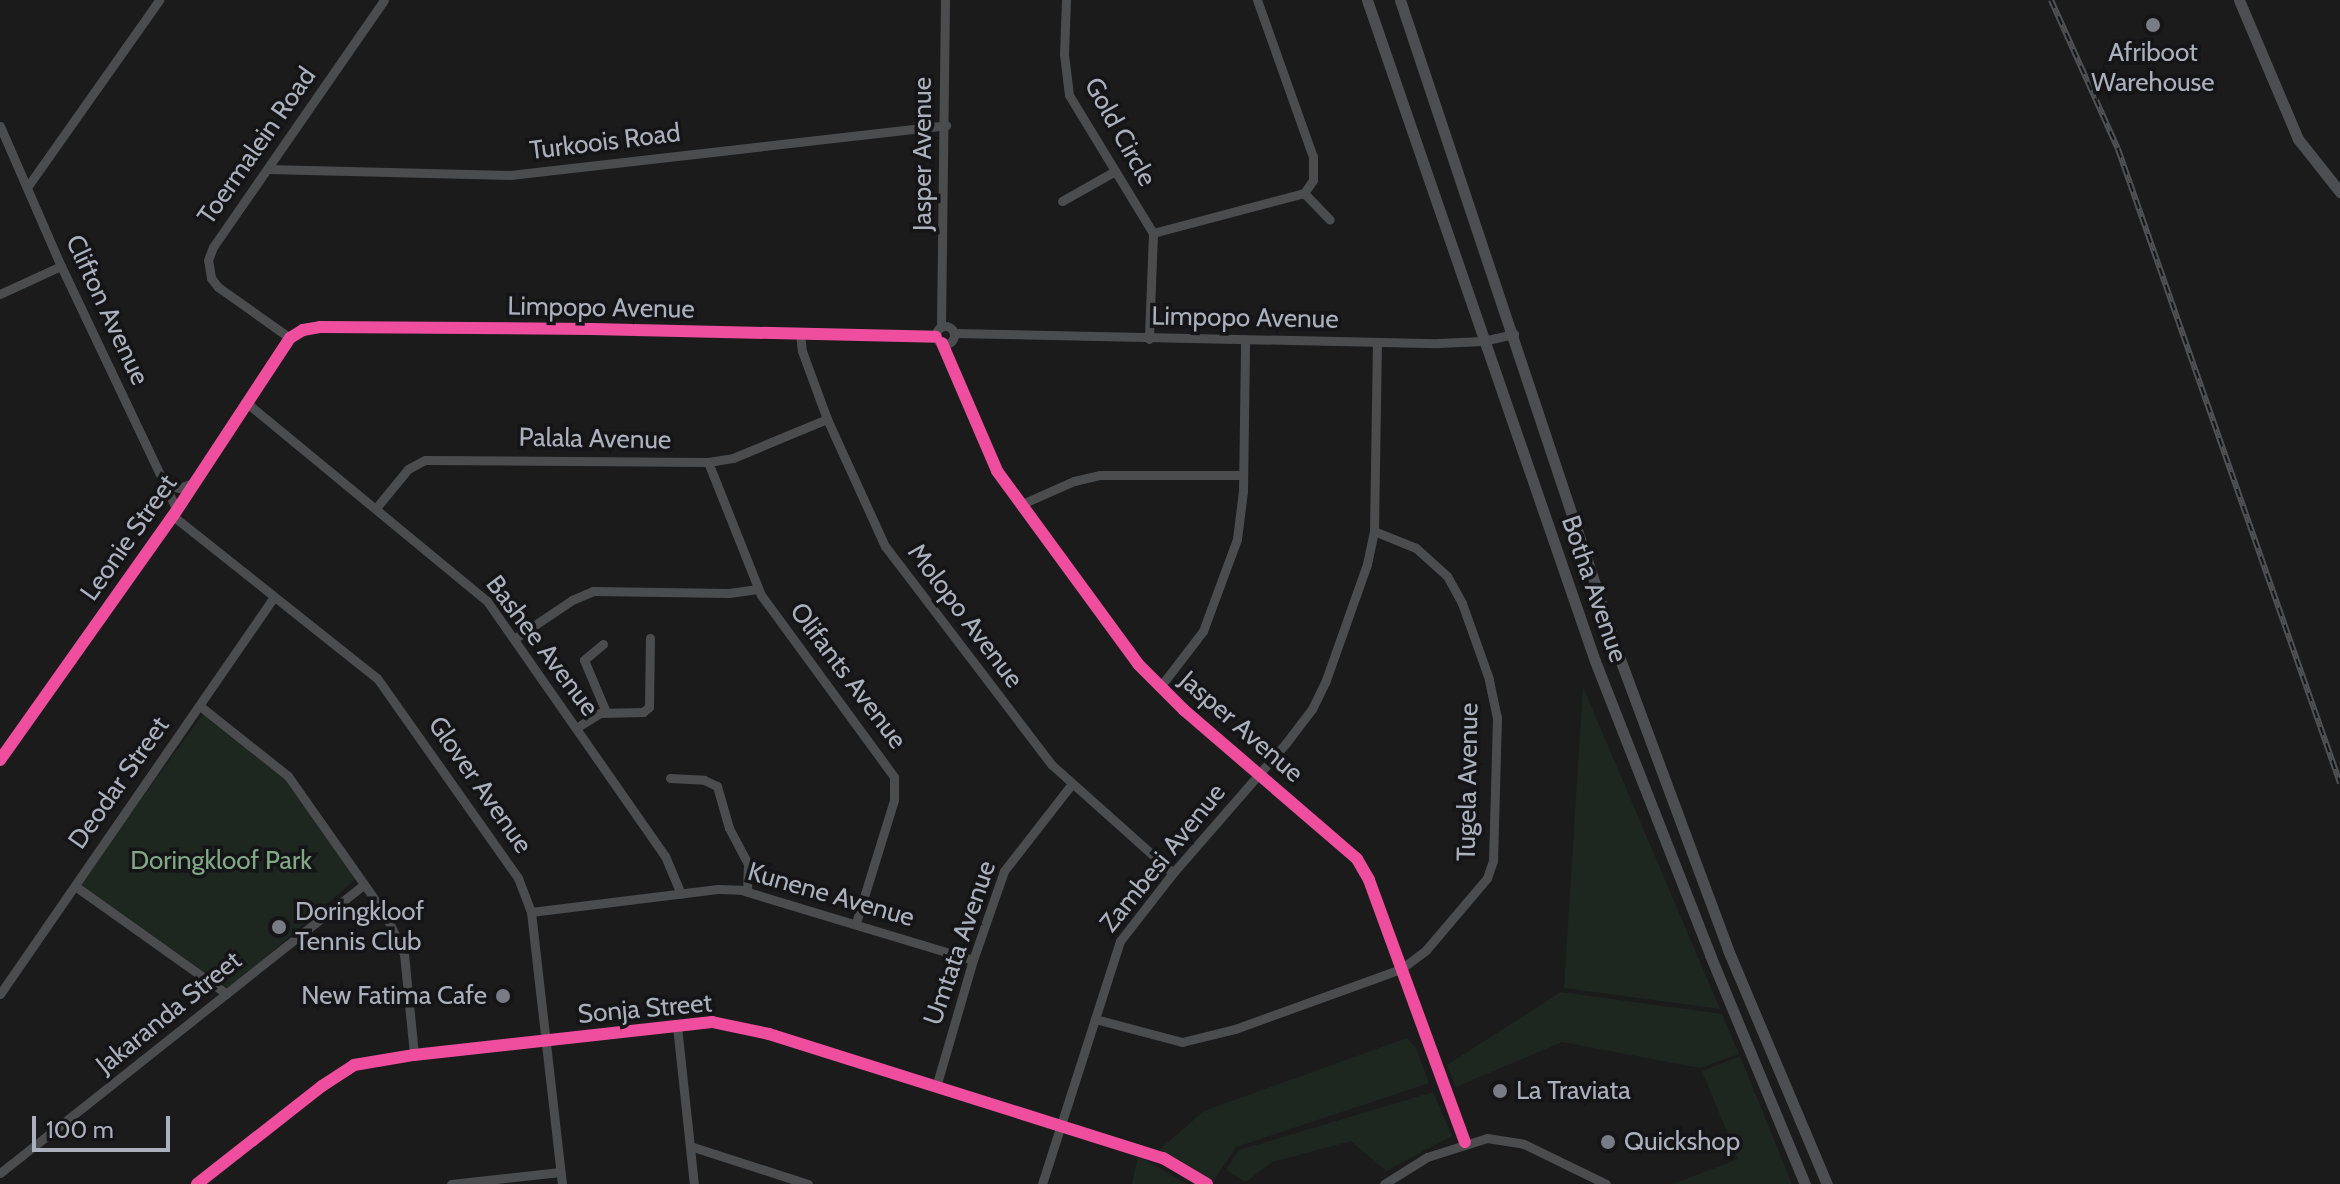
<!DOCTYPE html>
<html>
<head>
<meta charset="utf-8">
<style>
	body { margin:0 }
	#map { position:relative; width:2340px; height:1184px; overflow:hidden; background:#1b1b1c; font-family:Cabin,sans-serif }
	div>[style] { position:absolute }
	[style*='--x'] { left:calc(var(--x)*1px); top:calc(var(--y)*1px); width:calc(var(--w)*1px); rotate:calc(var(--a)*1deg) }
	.green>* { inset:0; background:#1e2620 }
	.minor>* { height:9px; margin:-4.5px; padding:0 4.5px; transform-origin:4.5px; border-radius:4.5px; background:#4b4c4e }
	.minor>.ring { margin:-4.5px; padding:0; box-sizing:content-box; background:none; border:9px solid #4b4c4e; border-radius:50% }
	.major>* { height:11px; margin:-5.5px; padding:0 5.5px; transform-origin:5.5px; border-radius:5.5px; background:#4c4e52 }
	.rail>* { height:6px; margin-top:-3px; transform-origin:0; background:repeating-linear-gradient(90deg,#151518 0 9px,#505154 0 18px); box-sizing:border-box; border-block:2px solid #505154 }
	.cycleway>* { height:12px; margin:-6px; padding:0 6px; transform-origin:6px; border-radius:6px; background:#ef4d9e }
	.dots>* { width:22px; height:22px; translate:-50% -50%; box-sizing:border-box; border:4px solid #151518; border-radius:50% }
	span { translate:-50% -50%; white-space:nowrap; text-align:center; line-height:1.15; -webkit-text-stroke:7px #151518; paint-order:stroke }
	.poi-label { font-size:26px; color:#abb0bd }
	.left { translate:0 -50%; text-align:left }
	.right { translate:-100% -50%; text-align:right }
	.street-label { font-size:26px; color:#abb0bd }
	.park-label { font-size:26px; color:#81a985 }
	.scale { position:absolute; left:32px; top:1116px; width:138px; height:36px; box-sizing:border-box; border:4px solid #abb0bd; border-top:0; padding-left:10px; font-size:24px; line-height:28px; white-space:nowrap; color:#abb0bd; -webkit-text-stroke:6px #151518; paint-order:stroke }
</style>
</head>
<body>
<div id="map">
	<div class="green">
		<div style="clip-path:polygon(1583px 687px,1720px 1009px,1564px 988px)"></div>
		<div style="clip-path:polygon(204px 713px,287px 778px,357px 878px,229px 989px,79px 884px)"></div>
		<div style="clip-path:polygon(1561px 992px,1722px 1014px,1739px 1054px,1700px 1068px,1562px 1042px,1456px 1087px,1447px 1065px)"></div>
		<div style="clip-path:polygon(1407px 1038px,1416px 1048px,1429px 1083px,1236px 1147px,1213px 1182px,1159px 1150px,1204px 1111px)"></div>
		<div style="clip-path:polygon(1740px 1056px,1792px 1184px,1673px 1184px,1738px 1159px,1702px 1071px)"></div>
		<div style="clip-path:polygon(1433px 1092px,1452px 1136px,1386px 1171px,1351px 1141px,1272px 1162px,1246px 1182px,1226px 1170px,1239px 1150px)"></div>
		<div style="clip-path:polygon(1138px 1156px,1187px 1184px,1132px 1184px)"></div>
	</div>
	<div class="minor">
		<div style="--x:1066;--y:0;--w:54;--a:92.1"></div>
		<div style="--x:1064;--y:54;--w:41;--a:83"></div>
		<div style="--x:1069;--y:95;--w:162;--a:58.7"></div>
		<div style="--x:1153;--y:233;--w:106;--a:92.2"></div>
		<div style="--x:0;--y:126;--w:153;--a:66.5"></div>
		<div style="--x:61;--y:266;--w:270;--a:64.6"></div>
		<div style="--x:268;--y:169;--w:242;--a:1.4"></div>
		<div style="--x:510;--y:175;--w:439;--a:-6.5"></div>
		<div style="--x:28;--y:186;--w:228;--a:-54.8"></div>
		<div style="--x:1304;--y:193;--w:37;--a:46"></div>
		<div style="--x:1062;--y:201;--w:61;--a:-29.5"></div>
		<div style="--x:1153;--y:233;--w:156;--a:-14.8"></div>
		<div style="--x:1304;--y:193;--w:16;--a:-55"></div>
		<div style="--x:1313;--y:180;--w:23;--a:-90"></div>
		<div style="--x:1313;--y:157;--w:167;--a:-109.6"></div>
		<div style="--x:0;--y:294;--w:67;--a:-24.7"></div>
		<div class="ring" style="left:936px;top:326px;width:9px;height:9px"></div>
		<div style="--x:941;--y:327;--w:327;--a:-89.3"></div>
		<div style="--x:800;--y:333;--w:18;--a:84"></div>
		<div style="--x:802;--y:351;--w:72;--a:69.8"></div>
		<div style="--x:827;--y:419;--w:140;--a:65.5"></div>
		<div style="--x:885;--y:546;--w:275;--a:52.7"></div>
		<div style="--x:1052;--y:765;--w:162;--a:41.8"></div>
		<div style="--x:954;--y:333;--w:484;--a:1.2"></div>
		<div style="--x:1438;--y:343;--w:45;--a:-2.5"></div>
		<div style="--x:1483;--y:341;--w:32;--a:-13"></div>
		<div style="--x:290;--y:338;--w:88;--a:-144.7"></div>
		<div style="--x:218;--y:287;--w:11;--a:-128"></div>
		<div style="--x:211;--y:278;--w:18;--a:-99"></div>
		<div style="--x:208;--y:260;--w:14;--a:-69"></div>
		<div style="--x:213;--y:247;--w:300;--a:-55.3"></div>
		<div style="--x:942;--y:343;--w:139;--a:66.7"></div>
		<div style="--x:997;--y:471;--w:240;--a:53.8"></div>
		<div style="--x:1139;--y:665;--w:64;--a:45"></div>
		<div style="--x:1184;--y:710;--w:228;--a:40.7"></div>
		<div style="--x:1357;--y:859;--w:24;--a:60"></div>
		<div style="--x:1369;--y:880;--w:279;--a:69.9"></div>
		<div style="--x:248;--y:404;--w:310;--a:39.5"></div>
		<div style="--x:487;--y:601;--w:311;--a:55.1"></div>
		<div style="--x:665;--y:856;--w:41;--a:67.2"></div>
		<div style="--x:708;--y:462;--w:143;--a:68.3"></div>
		<div style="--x:761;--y:595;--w:225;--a:53.8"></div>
		<div style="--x:894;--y:777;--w:23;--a:90"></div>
		<div style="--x:894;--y:800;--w:129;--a:107.2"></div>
		<div style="--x:162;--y:484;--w:17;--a:13"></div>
		<div style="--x:179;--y:488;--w:15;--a:-20"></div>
		<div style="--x:1022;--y:504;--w:57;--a:-23.9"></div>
		<div style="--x:1074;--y:481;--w:27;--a:-13"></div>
		<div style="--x:1100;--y:475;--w:143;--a:0"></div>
		<div style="--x:376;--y:508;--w:50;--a:-50.6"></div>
		<div style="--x:408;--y:469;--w:19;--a:-28"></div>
		<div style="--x:425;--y:460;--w:283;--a:0.4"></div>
		<div style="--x:708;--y:462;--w:25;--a:-9"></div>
		<div style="--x:733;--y:458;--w:102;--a:-22.5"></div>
		<div style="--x:173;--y:516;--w:260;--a:38.5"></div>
		<div style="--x:377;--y:678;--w:245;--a:54.8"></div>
		<div style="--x:518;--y:878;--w:36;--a:69"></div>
		<div style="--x:531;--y:912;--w:274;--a:83.5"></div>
		<div style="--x:514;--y:639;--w:70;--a:-33.9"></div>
		<div style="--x:572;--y:600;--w:23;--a:-23"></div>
		<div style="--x:593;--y:591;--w:136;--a:0.8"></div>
		<div style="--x:729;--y:593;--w:29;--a:-8"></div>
		<div style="--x:603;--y:644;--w:25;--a:140"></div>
		<div style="--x:584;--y:660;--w:56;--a:67.1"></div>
		<div style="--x:1160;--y:687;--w:71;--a:-52.5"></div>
		<div style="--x:1203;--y:631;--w:98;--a:-69.7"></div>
		<div style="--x:1237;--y:539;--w:48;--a:-82.9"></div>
		<div style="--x:1243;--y:491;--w:150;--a:-89.2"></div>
		<div style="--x:200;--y:706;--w:112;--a:38.5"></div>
		<div style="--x:288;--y:776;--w:169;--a:54.9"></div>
		<div style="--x:385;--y:914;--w:44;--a:64.6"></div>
		<div style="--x:404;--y:954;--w:101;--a:84.3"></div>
		<div style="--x:576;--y:728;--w:28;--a:-32"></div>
		<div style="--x:600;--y:713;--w:43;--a:-1.3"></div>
		<div style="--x:643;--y:712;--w:8;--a:-40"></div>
		<div style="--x:649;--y:707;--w:69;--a:-89.2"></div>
		<div style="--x:0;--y:760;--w:299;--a:-54.7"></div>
		<div style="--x:173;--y:516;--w:213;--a:-56.7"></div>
		<div style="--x:290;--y:338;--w:15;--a:-32"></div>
		<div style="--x:303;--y:330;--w:17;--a:-10"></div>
		<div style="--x:320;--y:327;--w:272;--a:0.4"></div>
		<div style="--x:592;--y:329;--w:344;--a:1.3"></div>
		<div style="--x:670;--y:778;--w:34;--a:3"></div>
		<div style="--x:704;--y:780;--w:14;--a:25"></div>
		<div style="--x:717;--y:786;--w:44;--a:74.1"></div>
		<div style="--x:729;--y:828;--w:41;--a:62.2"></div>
		<div style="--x:748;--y:864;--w:27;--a:92"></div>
		<div style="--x:75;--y:886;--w:186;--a:35.4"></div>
		<div style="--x:531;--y:912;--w:188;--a:-7"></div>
		<div style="--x:718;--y:889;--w:23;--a:2"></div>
		<div style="--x:741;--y:890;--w:242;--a:16.8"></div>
		<div style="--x:0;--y:994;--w:482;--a:-55.4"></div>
		<div style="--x:1095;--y:1019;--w:90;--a:14.8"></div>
		<div style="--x:1182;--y:1042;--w:55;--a:-13.8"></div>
		<div style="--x:1235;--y:1029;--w:177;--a:-19.9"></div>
		<div style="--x:1401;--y:969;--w:31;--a:-37"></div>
		<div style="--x:1426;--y:950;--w:94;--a:-49.7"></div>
		<div style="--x:1487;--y:878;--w:18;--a:-71"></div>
		<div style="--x:1493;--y:861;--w:143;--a:-88.4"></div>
		<div style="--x:1497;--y:718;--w:40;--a:-102"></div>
		<div style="--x:1489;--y:679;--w:81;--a:-109.6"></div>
		<div style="--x:1462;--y:603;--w:31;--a:-119"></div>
		<div style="--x:1447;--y:576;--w:42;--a:-137.9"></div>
		<div style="--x:1416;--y:548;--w:45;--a:-158"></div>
		<div style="--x:677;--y:1026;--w:159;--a:83.9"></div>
		<div style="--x:936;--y:1087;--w:132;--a:-73.8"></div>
		<div style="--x:973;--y:960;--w:94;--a:-70.8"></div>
		<div style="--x:1004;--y:871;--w:109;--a:-52.1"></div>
		<div style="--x:690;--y:1146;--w:124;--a:17.9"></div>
		<div style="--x:0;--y:1173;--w:464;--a:-38.4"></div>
		<div style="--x:197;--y:1184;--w:159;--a:-38.1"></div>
		<div style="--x:322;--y:1086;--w:38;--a:-33"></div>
		<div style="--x:354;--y:1065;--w:61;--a:-9.5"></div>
		<div style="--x:414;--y:1055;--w:300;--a:-6.3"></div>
		<div style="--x:712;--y:1022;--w:58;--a:11.9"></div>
		<div style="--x:769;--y:1034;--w:413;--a:17.5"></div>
		<div style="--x:1163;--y:1158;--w:51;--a:30.6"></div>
		<div style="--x:451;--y:1184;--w:110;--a:-6.3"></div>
		<div style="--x:1042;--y:1184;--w:255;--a:-72.2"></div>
		<div style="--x:1120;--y:941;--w:86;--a:-52.1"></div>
		<div style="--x:1173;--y:873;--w:172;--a:-49"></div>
		<div style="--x:1286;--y:743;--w:43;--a:-52.6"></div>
		<div style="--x:1312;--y:709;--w:32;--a:-64"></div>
		<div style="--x:1326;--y:680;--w:123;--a:-70.5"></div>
		<div style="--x:1367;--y:564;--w:34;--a:-78"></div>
		<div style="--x:1374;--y:531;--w:189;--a:-89.1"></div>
		<div style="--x:1384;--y:1184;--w:51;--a:-32.1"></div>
		<div style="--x:1427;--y:1157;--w:63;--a:-17.6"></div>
		<div style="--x:1487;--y:1138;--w:37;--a:9"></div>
		<div style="--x:1524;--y:1144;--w:91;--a:26"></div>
	</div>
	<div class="major">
		<div style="--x:1367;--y:0;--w:699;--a:70.97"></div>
		<div style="--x:1595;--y:661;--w:316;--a:68.6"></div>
		<div style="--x:1710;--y:955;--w:248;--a:67.5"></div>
		<div style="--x:1400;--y:0;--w:695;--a:71.54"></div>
		<div style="--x:1620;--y:659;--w:310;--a:69.6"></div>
		<div style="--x:1728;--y:950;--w:254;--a:67.1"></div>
		<div style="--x:2239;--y:0;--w:151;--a:67"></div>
		<div style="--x:2298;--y:139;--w:68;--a:51.6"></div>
	</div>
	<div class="rail">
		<div style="--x:2051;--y:0;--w:163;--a:65.8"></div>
		<div style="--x:2118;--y:149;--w:672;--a:70.7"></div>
	</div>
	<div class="cycleway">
		<div style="--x:942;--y:343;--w:139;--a:66.7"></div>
		<div style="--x:997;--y:471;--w:240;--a:53.8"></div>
		<div style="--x:1139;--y:665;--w:64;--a:45"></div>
		<div style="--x:1184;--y:710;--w:228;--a:40.7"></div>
		<div style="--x:1357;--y:859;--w:24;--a:60"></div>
		<div style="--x:1369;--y:880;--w:279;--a:69.9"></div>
		<div style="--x:0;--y:760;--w:299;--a:-54.7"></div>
		<div style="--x:173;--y:516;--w:213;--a:-56.7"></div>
		<div style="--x:290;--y:338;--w:15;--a:-32"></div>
		<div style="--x:303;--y:330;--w:17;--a:-10"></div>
		<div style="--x:320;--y:327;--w:272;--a:0.4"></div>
		<div style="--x:592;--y:329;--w:344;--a:1.3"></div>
		<div style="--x:197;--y:1184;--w:159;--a:-38.1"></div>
		<div style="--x:322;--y:1086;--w:38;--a:-33"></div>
		<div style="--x:354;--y:1065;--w:61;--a:-9.5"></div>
		<div style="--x:414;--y:1055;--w:300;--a:-6.3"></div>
		<div style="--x:712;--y:1022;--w:58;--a:11.9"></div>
		<div style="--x:769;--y:1034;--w:413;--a:17.5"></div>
		<div style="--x:1163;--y:1158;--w:51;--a:30.6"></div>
	</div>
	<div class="dots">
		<div style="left:2153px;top:25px;background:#797c85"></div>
		<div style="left:279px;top:927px;background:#797c85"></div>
		<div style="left:503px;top:996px;background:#797c85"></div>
		<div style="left:1500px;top:1091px;background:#797c85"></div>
		<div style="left:1608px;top:1142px;background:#797c85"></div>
	</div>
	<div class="poi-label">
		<span style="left:2153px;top:68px">Afriboot<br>Warehouse</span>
		<span class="left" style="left:295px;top:927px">Doringkloof<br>Tennis Club</span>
		<span class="right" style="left:487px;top:996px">New Fatima Cafe</span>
		<span class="left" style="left:1516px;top:1091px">La Traviata</span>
		<span class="left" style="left:1624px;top:1142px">Quickshop</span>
	</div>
	<div class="street-label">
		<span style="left:1120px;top:132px;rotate:61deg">Gold Circle</span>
		<span style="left:605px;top:142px;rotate:-7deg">Turkoois Road</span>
		<span style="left:257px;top:146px;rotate:-55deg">Toermalein Road</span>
		<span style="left:923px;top:154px;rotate:-90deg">Jasper Avenue</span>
		<span style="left:601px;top:308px;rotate:1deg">Limpopo Avenue</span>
		<span style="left:107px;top:310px;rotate:65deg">Clifton Avenue</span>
		<span style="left:1245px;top:318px;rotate:1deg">Limpopo Avenue</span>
		<span style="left:595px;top:439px;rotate:1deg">Palala Avenue</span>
		<span style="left:129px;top:538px;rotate:-55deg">Leonie Street</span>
		<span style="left:1594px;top:589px;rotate:71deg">Botha Avenue</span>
		<span style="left:965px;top:616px;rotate:53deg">Molopo Avenue</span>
		<span style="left:542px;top:646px;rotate:53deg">Bashee Avenue</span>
		<span style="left:848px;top:676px;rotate:53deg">Olifants Avenue</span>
		<span style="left:1241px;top:727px;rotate:41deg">Jasper Avenue</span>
		<span style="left:1468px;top:782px;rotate:-89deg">Tugela Avenue</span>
		<span style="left:119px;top:783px;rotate:-55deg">Deodar Street</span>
		<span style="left:480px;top:785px;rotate:55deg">Glover Avenue</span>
		<span style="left:1163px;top:858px;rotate:-51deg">Zambesi Avenue</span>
		<span style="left:831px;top:895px;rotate:16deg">Kunene Avenue</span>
		<span style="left:960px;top:943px;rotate:-71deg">Umtata Avenue</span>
		<span style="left:645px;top:1009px;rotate:-5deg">Sonja Street</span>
		<span style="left:169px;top:1013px;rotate:-39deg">Jakaranda Street</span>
	</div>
	<div class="park-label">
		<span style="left:221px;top:861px">Doringkloof Park</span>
	</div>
	<div class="scale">100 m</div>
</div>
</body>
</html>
